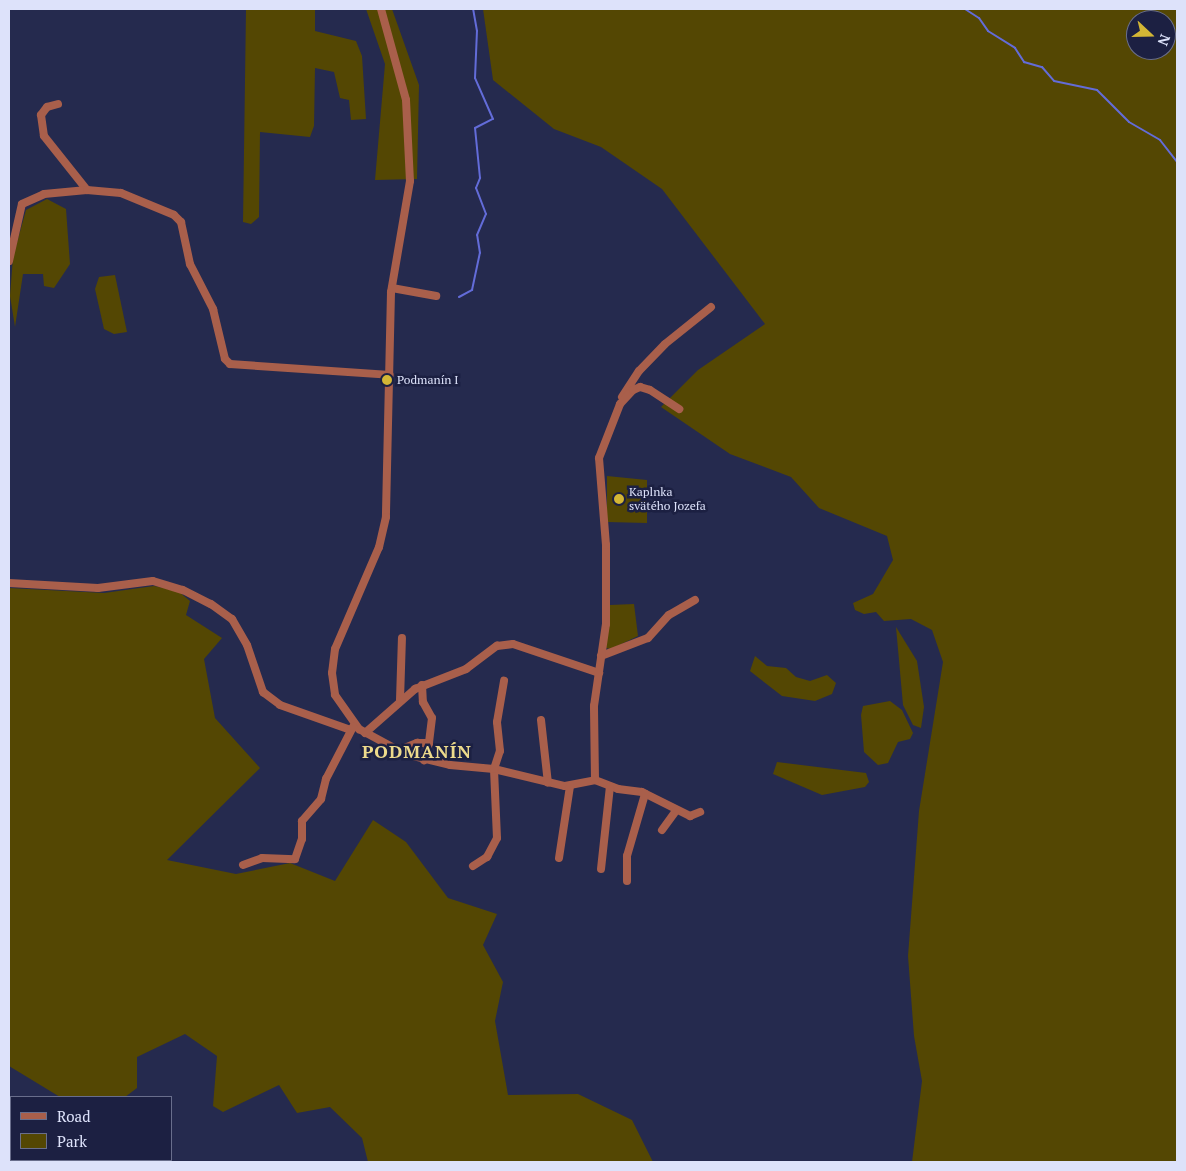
<!DOCTYPE html>
<html>
<head>
<meta charset="utf-8">
<style>
	body { margin:0 }
	#map { position:relative; width:1186px; height:1171px; overflow:hidden; background:#252a4e; font-family:"PT Serif",serif }
	div>[style] { position:absolute }
	[style*='--x'] { left:calc(var(--x)*1px); top:calc(var(--y)*1px); width:calc(var(--w)*1px); rotate:calc(var(--a)*1deg) }
	.green>* { inset:0; background:#544703 }
	.stream>* { height:2px; margin:-1px; padding:0 1px; transform-origin:1px; border-radius:1px; background:#636cd9 }
	.minor>* { height:8px; margin:-4px; padding:0 4px; transform-origin:4px; border-radius:4px; background:#a95f4b }
	.dots>* { width:14px; height:14px; translate:-50% -50%; box-sizing:border-box; border:2px solid #1c2042; border-radius:50% }
	span { translate:-50% -50%; white-space:nowrap; text-align:center; line-height:1.15; -webkit-text-stroke:5px #1c2042; paint-order:stroke }
	.poi-label { font-size:12px; color:#dde2fa }
	.left { translate:0 -50%; text-align:left }
	.district-label { font-size:18px; color:#edda8c; font-weight:700; letter-spacing:1px }
	.frame { position:absolute; inset:0; border:10px solid #dde2fa; pointer-events:none }
	.legend { position:absolute; left:10px; top:1096px; width:162px; height:65px; box-sizing:border-box; background:#1c2042; border:1px solid #696e8c; margin:0; padding:6px 9px; list-style:none; font-size:15px; color:#dde2fa }
	.legend li { display:flex; align-items:center; gap:10px; height:25px }
	.legend b { width:25px; border:1px solid #696e8c }
	.north { position:absolute; left:1126px; top:10px; width:50px; height:50px; box-sizing:border-box; background:#1c2042; border:1px solid #696e8c; border-radius:50%; rotate:111deg; font-size:14px; font-weight:700; line-height:20px; text-align:center; color:#dde2fa }
	.north::after { content:''; display:block; margin:auto; width:18px; height:22px; background:#d3b635; clip-path:polygon(50% 0,100% 100%,50% 72%,0 100%) }
</style>
</head>
<body>
<div id="map">
	<div class="green">
		<div style="clip-path:polygon(246px 9px,315px 9px,315px 31px,356px 41px,362px 56px,366px 119px,351px 120px,349px 100px,340px 98px,334px 72px,315px 68px,314px 126px,310px 137px,260px 132px,259px 217px,251px 224px,243px 222px)"></div>
		<div style="clip-path:polygon(366px 9px,392px 9px,419px 85px,417px 179px,375px 180px,385px 64px)"></div>
		<div style="clip-path:polygon(evenodd,483px 9px,1177px 9px,1177px 1162px,912px 1162px,922px 1081px,914px 1036px,908px 956px,919px 811px,943px 662px,932px 630px,911px 619px,884px 621px,876px 612px,864px 614px,855px 610px,853px 603px,873px 594px,893px 560px,887px 536px,819px 508px,791px 477px,730px 454px,661px 407px,698px 370px,765px 324px,662px 189px,601px 147px,554px 129px,493px 80px,483px 9px,1136px 20px,1166px 20px,1166px 50px,1136px 50px,1136px 20px)"></div>
		<div style="clip-path:polygon(47px 199px,66px 209px,70px 264px,54px 288px,44px 286px,43px 274px,23px 274px,15px 327px,10px 296px,13px 257px,26px 210px)"></div>
		<div style="clip-path:polygon(115px 275px,127px 332px,114px 334px,104px 329px,95px 289px,99px 277px)"></div>
		<div style="clip-path:polygon(607px 476px,647px 480px,647px 523px,607px 522px)"></div>
		<div style="clip-path:polygon(154px 586px,178px 591px,190px 601px,186px 615px,222px 638px,204px 659px,215px 718px,260px 768px,167px 860px,236px 874px,290px 863px,335px 881px,373px 820px,406px 842px,448px 898px,497px 914px,483px 945px,503px 982px,495px 1021px,508px 1095px,578px 1094px,632px 1120px,653px 1162px,368px 1162px,362px 1138px,330px 1107px,297px 1113px,279px 1085px,223px 1112px,213px 1106px,217px 1056px,185px 1034px,137px 1057px,137px 1088px,125px 1097px,60px 1097px,9px 1066px,9px 588px,104px 593px)"></div>
		<div style="clip-path:polygon(634px 604px,638px 636px,611px 649px,606px 648px,610px 605px)"></div>
		<div style="clip-path:polygon(896px 627px,917px 661px,924px 707px,921px 728px,913px 725px,903px 705px)"></div>
		<div style="clip-path:polygon(755px 656px,767px 666px,786px 668px,796px 677px,810px 681px,827px 675px,836px 683px,832px 694px,815px 701px,782px 696px,750px 671px)"></div>
		<div style="clip-path:polygon(890px 701px,902px 710px,913px 733px,910px 739px,898px 742px,888px 763px,878px 765px,864px 752px,861px 715px,863px 706px)"></div>
		<div style="clip-path:polygon(777px 762px,866px 773px,869px 782px,865px 787px,822px 795px,773px 774px)"></div>
	</div>
	<div class="stream">
		<div style="--x:965;--y:9;--w:17;--a:33"></div>
		<div style="--x:979;--y:18;--w:16;--a:55"></div>
		<div style="--x:988;--y:31;--w:32;--a:32"></div>
		<div style="--x:1015;--y:48;--w:17;--a:57"></div>
		<div style="--x:1024;--y:62;--w:19;--a:16"></div>
		<div style="--x:1042;--y:67;--w:18;--a:49"></div>
		<div style="--x:1054;--y:81;--w:44;--a:11.8"></div>
		<div style="--x:1097;--y:90;--w:45;--a:45"></div>
		<div style="--x:1129;--y:122;--w:36;--a:30"></div>
		<div style="--x:1160;--y:140;--w:28;--a:52"></div>
		<div style="--x:459;--y:297;--w:15;--a:-28"></div>
		<div style="--x:472;--y:290;--w:38;--a:-78"></div>
		<div style="--x:480;--y:253;--w:18;--a:-99"></div>
		<div style="--x:477;--y:235;--w:23;--a:-67"></div>
		<div style="--x:486;--y:214;--w:28;--a:-111"></div>
		<div style="--x:476;--y:188;--w:11;--a:-68"></div>
		<div style="--x:480;--y:178;--w:50;--a:-95.7"></div>
		<div style="--x:475;--y:128;--w:20;--a:-27"></div>
		<div style="--x:493;--y:119;--w:45;--a:-113.7"></div>
		<div style="--x:475;--y:78;--w:47;--a:-87.6"></div>
		<div style="--x:477;--y:31;--w:22;--a:-100"></div>
	</div>
	<div class="minor">
		<div style="--x:381;--y:9;--w:94;--a:74.6"></div>
		<div style="--x:406;--y:100;--w:81;--a:87.2"></div>
		<div style="--x:410;--y:181;--w:113;--a:99.7"></div>
		<div style="--x:391;--y:292;--w:225;--a:91.3"></div>
		<div style="--x:386;--y:517;--w:31;--a:103"></div>
		<div style="--x:379;--y:547;--w:111;--a:113.3"></div>
		<div style="--x:335;--y:649;--w:24;--a:97"></div>
		<div style="--x:332;--y:673;--w:22;--a:82"></div>
		<div style="--x:335;--y:695;--w:42;--a:54.8"></div>
		<div style="--x:359;--y:729;--w:52;--a:28.5"></div>
		<div style="--x:405;--y:754;--w:46;--a:13.7"></div>
		<div style="--x:450;--y:765;--w:44;--a:5.2"></div>
		<div style="--x:494;--y:769;--w:73;--a:13.5"></div>
		<div style="--x:565;--y:786;--w:31;--a:-11"></div>
		<div style="--x:595;--y:780;--w:25;--a:21"></div>
		<div style="--x:618;--y:789;--w:24;--a:7"></div>
		<div style="--x:642;--y:792;--w:54;--a:26.6"></div>
		<div style="--x:690;--y:816;--w:11;--a:-22"></div>
		<div style="--x:58;--y:104;--w:11;--a:165"></div>
		<div style="--x:47;--y:107;--w:10;--a:127"></div>
		<div style="--x:41;--y:115;--w:21;--a:82"></div>
		<div style="--x:44;--y:136;--w:69;--a:51.5"></div>
		<div style="--x:9;--y:261;--w:58;--a:-77.2"></div>
		<div style="--x:22;--y:204;--w:24;--a:-24"></div>
		<div style="--x:44;--y:194;--w:43;--a:-5.3"></div>
		<div style="--x:87;--y:190;--w:34;--a:5"></div>
		<div style="--x:121;--y:193;--w:57;--a:22.5"></div>
		<div style="--x:174;--y:215;--w:10;--a:45"></div>
		<div style="--x:181;--y:222;--w:43;--a:77.9"></div>
		<div style="--x:190;--y:264;--w:51;--a:62.9"></div>
		<div style="--x:213;--y:309;--w:51;--a:76.5"></div>
		<div style="--x:225;--y:359;--w:7;--a:45"></div>
		<div style="--x:230;--y:364;--w:160;--a:3.9"></div>
		<div style="--x:392;--y:288;--w:45;--a:10.3"></div>
		<div style="--x:622;--y:397;--w:31;--a:-57"></div>
		<div style="--x:639;--y:371;--w:37;--a:-46"></div>
		<div style="--x:665;--y:344;--w:59;--a:-38.8"></div>
		<div style="--x:9;--y:583;--w:89;--a:3.2"></div>
		<div style="--x:98;--y:588;--w:55;--a:-7.3"></div>
		<div style="--x:153;--y:581;--w:31;--a:17"></div>
		<div style="--x:183;--y:590;--w:31;--a:27"></div>
		<div style="--x:211;--y:604;--w:26;--a:36"></div>
		<div style="--x:232;--y:619;--w:30;--a:60"></div>
		<div style="--x:247;--y:645;--w:50;--a:71.2"></div>
		<div style="--x:263;--y:692;--w:21;--a:37"></div>
		<div style="--x:280;--y:705;--w:75;--a:19.4"></div>
		<div style="--x:601;--y:656;--w:50;--a:-21"></div>
		<div style="--x:648;--y:638;--w:31;--a:-48"></div>
		<div style="--x:669;--y:615;--w:30;--a:-30"></div>
		<div style="--x:422;--y:685;--w:17;--a:87"></div>
		<div style="--x:423;--y:702;--w:18;--a:61"></div>
		<div style="--x:432;--y:718;--w:25;--a:97"></div>
		<div style="--x:400;--y:700;--w:62;--a:-88.2"></div>
		<div style="--x:541;--y:720;--w:63;--a:83.7"></div>
		<div style="--x:365;--y:733;--w:67;--a:-41.3"></div>
		<div style="--x:415;--y:689;--w:55;--a:-21.4"></div>
		<div style="--x:466;--y:669;--w:39;--a:-37"></div>
		<div style="--x:497;--y:646;--w:16;--a:-7"></div>
		<div style="--x:513;--y:644;--w:91;--a:18.6"></div>
		<div style="--x:397;--y:751;--w:22;--a:-22"></div>
		<div style="--x:417;--y:743;--w:12;--a:0"></div>
		<div style="--x:429;--y:743;--w:18;--a:106"></div>
		<div style="--x:595;--y:780;--w:74;--a:-90.8"></div>
		<div style="--x:594;--y:706;--w:83;--a:-81.7"></div>
		<div style="--x:606;--y:624;--w:79;--a:-90"></div>
		<div style="--x:606;--y:545;--w:87;--a:-94.6"></div>
		<div style="--x:599;--y:458;--w:58;--a:-68.7"></div>
		<div style="--x:620;--y:404;--w:19;--a:-47"></div>
		<div style="--x:633;--y:390;--w:8;--a:-23"></div>
		<div style="--x:640;--y:387;--w:10;--a:17"></div>
		<div style="--x:650;--y:390;--w:35;--a:33"></div>
		<div style="--x:662;--y:830;--w:24;--a:-54"></div>
		<div style="--x:559;--y:858;--w:73;--a:-81.3"></div>
		<div style="--x:243;--y:865;--w:20;--a:-20"></div>
		<div style="--x:262;--y:858;--w:33;--a:2"></div>
		<div style="--x:295;--y:859;--w:21;--a:-71"></div>
		<div style="--x:302;--y:839;--w:18;--a:-90"></div>
		<div style="--x:302;--y:821;--w:29;--a:-49"></div>
		<div style="--x:321;--y:799;--w:21;--a:-76"></div>
		<div style="--x:326;--y:779;--w:59;--a:-62.6"></div>
		<div style="--x:473;--y:866;--w:17;--a:-33"></div>
		<div style="--x:487;--y:857;--w:21;--a:-62"></div>
		<div style="--x:497;--y:838;--w:69;--a:-92.5"></div>
		<div style="--x:494;--y:769;--w:19;--a:-72"></div>
		<div style="--x:500;--y:751;--w:29;--a:-96"></div>
		<div style="--x:497;--y:722;--w:42;--a:-80.3"></div>
		<div style="--x:601;--y:869;--w:83;--a:-83.8"></div>
		<div style="--x:627;--y:881;--w:25;--a:-90"></div>
		<div style="--x:627;--y:856;--w:65;--a:-73.8"></div>
	</div>
	<div class="dots">
		<div style="left:387px;top:380px;background:#d3b635"></div>
		<div style="left:619px;top:499px;background:#d3b635"></div>
	</div>
	<div class="poi-label">
		<span class="left" style="left:397px;top:380px">Podmanín I</span>
		<span class="left" style="left:629px;top:499px">Kaplnka<br>svätého Jozefa</span>
	</div>
	<div class="district-label">
		<span style="left:417px;top:751px">PODMANÍN</span>
	</div>
	<div class="frame"></div>
	<ul class="legend">
	<li><b style="height:6px;background:#a95f4b"></b>Road</li>
	<li><b style="height:14px;background:#544703"></b>Park</li>
	</ul>
	<div class="north">N</div>
</div>
</body>
</html>
